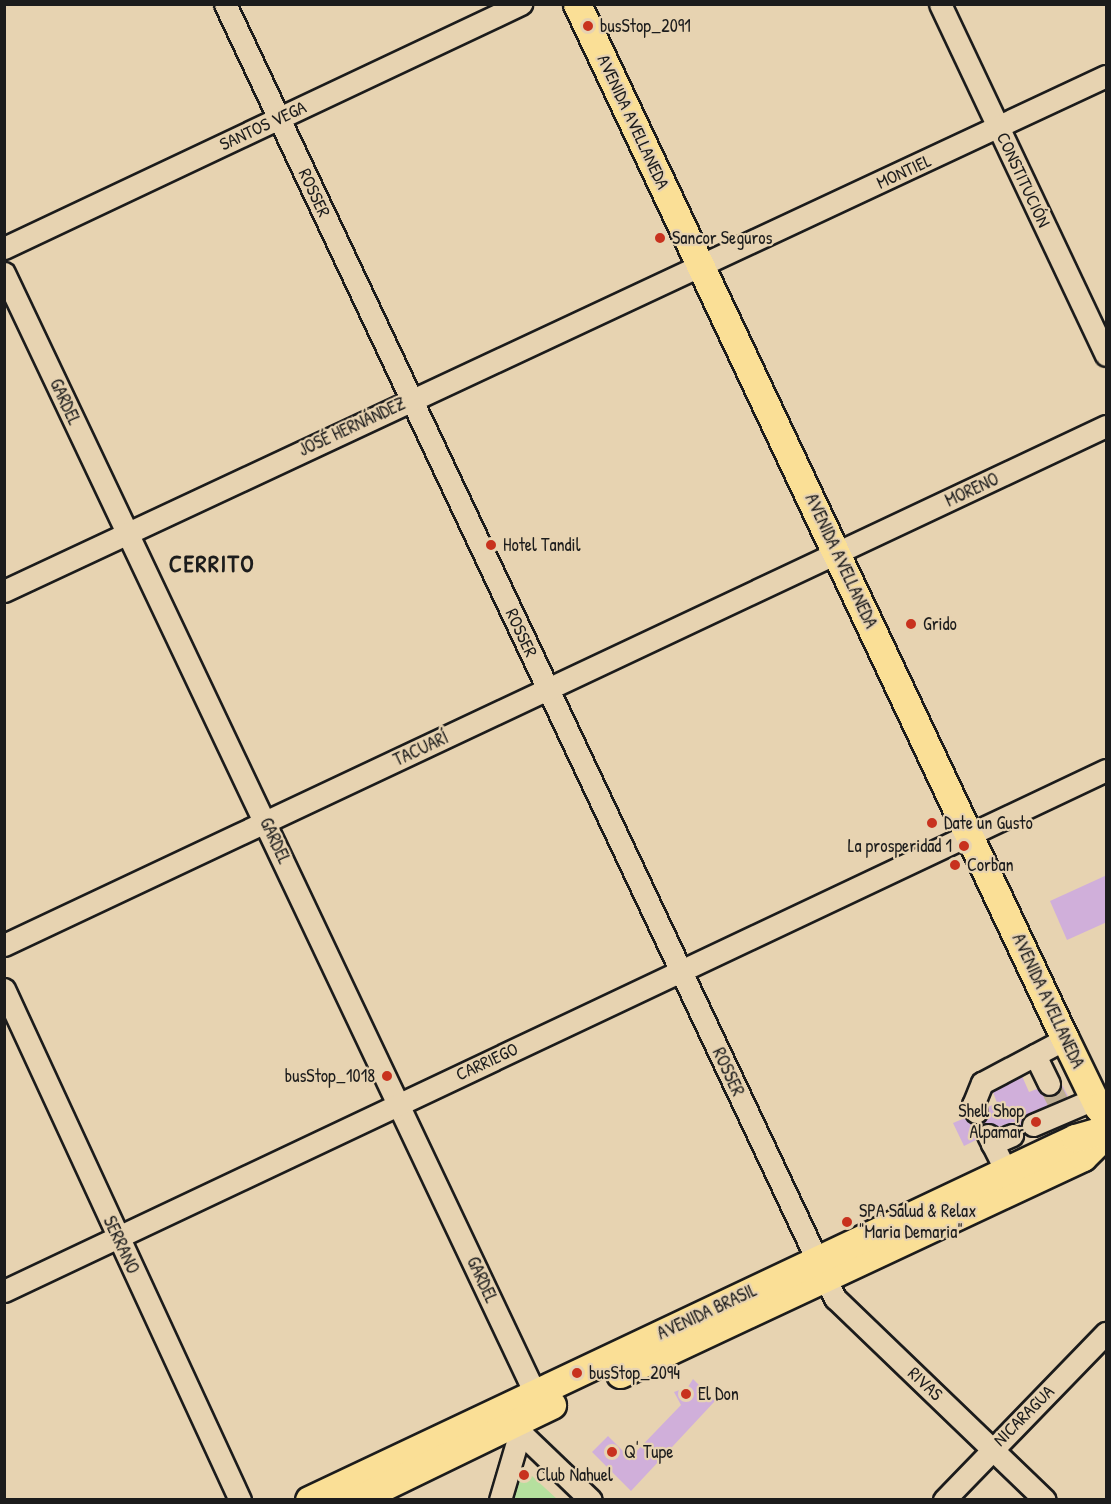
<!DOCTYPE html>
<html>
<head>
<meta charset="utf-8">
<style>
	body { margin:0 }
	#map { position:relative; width:1111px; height:1504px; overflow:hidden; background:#e7d3b1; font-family:"Patrick Hand",sans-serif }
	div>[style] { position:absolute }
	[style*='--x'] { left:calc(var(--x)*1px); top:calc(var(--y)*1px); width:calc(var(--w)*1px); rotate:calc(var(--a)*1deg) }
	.green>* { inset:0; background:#b5e09e }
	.building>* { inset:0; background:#d0afda }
	.minor-tunnel>* { height:21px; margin-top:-10.5px; transform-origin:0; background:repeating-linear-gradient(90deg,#beae93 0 21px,transparent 0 31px) }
	.roads { filter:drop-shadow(2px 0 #1c1c1c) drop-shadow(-2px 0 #1c1c1c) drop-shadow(0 2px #1c1c1c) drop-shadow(0 -2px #1c1c1c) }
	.minor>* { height:21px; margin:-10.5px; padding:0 10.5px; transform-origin:10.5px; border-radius:10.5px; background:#e7d3b1 }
	.major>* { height:27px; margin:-13.5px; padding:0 13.5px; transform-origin:13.5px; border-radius:13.5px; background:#fadf96 }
	.dots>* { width:16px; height:16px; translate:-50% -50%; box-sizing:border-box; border:3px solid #e7d3b1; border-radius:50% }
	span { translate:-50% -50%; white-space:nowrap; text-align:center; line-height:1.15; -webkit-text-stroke:4.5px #e7d3b1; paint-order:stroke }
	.poi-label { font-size:18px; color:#1c1c1c }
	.left { translate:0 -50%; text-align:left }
	.right { translate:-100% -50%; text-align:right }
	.street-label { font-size:18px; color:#1c1c1c }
	.district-label { font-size:24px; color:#1c1c1c; font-weight:700; letter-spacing:1.5px }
	.frame { position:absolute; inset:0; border:6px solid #1c1c1c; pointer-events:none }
</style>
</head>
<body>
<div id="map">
	<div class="green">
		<div style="clip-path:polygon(520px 1465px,557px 1499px,510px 1500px)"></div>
	</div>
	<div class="building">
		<div style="clip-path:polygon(1107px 875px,1107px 922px,1067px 940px,1050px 901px)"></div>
		<div style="clip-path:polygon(1022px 1076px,1029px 1092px,1037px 1089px,1042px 1095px,1054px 1096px,1061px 1083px,1068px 1096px,1028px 1114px,1021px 1126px,1013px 1122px,998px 1127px,983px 1123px,977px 1129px,976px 1140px,964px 1146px,953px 1123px,965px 1118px,974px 1125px,982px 1123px,989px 1114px,988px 1107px,997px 1103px,993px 1092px)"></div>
		<div style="clip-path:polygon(693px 1379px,715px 1401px,631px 1491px,592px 1452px,608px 1436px,630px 1458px,681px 1405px,674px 1392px,688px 1387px)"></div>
	</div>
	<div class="minor-tunnel">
		<div style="--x:1049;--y:1084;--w:22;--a:63"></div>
	</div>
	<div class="roads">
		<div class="minor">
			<div style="--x:225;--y:4;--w:1431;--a:64.76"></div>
			<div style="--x:835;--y:1298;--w:291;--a:43.9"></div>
			<div style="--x:940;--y:4;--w:388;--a:64.7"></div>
			<div style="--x:4;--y:248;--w:572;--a:-25.27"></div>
			<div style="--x:4;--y:273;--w:1254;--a:64.64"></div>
			<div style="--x:4;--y:591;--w:1216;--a:-25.05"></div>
			<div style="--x:4;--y:945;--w:1218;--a:-25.22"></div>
			<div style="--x:4;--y:989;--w:563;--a:65.21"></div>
			<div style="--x:1035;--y:1055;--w:32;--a:64"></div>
			<div style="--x:976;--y:1112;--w:8;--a:-113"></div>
			<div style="--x:973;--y:1105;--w:24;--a:-68"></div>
			<div style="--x:982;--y:1083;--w:94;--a:-27.9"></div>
			<div style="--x:1033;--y:1125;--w:66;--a:-23.1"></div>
			<div style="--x:988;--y:1135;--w:40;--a:63.4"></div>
			<div style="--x:992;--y:1144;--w:22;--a:-24"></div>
			<div style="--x:4;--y:1291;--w:1219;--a:-25.3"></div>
			<div style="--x:510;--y:1410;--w:24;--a:66"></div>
			<div style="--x:520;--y:1432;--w:98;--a:43.8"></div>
			<div style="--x:500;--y:1500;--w:71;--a:-73.6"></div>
			<div style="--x:944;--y:1500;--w:233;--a:-45.9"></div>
		</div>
		<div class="major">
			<div style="--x:577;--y:4;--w:1144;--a:64.76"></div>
			<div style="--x:1065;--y:1039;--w:76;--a:64.1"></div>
			<div style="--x:1098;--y:1107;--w:13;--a:51"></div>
			<div style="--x:620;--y:1374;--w:511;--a:-25.11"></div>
			<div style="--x:1083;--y:1157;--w:33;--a:-45"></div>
			<div style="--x:309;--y:1500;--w:847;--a:-25.29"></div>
			<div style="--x:1075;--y:1138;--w:32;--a:-16"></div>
			<div style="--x:356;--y:1500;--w:218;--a:-25.9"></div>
		</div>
	</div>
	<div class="dots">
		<div style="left:588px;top:26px;background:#c8321e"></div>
		<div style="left:660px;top:238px;background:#c8321e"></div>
		<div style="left:491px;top:545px;background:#c8321e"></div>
		<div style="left:911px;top:624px;background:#c8321e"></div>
		<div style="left:932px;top:823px;background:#c8321e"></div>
		<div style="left:964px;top:846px;background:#c8321e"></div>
		<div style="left:955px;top:865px;background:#c8321e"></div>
		<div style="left:387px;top:1076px;background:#c8321e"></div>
		<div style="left:1036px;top:1122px;background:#c8321e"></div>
		<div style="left:847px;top:1222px;background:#c8321e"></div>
		<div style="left:577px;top:1373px;background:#c8321e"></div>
		<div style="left:686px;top:1394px;background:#c8321e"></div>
		<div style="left:612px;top:1452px;background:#c8321e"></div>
		<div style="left:524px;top:1475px;background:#c8321e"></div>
	</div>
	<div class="poi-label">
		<span class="left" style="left:600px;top:26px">busStop_2091</span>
		<span class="left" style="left:672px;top:238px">Sancor Seguros</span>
		<span class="left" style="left:503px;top:545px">Hotel Tandil</span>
		<span class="left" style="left:923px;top:624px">Grido</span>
		<span class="left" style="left:944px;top:823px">Date un Gusto</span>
		<span class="right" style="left:952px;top:846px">La prosperidad 1</span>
		<span class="left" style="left:967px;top:865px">Corban</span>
		<span class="right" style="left:375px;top:1076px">busStop_1018</span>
		<span class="right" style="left:1024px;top:1122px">Shell Shop<br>Alpamar</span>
		<span class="left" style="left:859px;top:1222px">SPA Salud &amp; Relax<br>"Maria Demaria"</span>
		<span class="left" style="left:589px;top:1373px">busStop_2094</span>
		<span class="left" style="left:698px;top:1394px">El Don</span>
		<span class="left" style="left:624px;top:1452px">Q' Tupe</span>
		<span class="left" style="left:536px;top:1475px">Club Nahuel</span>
	</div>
	<div class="street-label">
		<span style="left:633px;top:122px;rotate:65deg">AVENIDA AVELLANEDA</span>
		<span style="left:263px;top:126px;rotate:-25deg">SANTOS VEGA</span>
		<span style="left:904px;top:172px;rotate:-25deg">MONTIEL</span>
		<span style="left:1023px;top:180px;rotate:65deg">CONSTITUCIÓN</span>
		<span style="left:314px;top:193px;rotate:65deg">ROSSER</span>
		<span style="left:65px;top:402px;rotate:65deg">GARDEL</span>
		<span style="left:352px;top:427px;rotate:-25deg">JOSÉ HERNÁNDEZ</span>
		<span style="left:972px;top:490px;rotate:-25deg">MORENO</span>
		<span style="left:841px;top:561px;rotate:65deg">AVENIDA AVELLANEDA</span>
		<span style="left:521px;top:633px;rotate:65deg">ROSSER</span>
		<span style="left:421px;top:749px;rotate:-25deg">TACUARÍ</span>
		<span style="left:275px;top:841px;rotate:65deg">GARDEL</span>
		<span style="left:1048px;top:1001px;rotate:65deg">AVENIDA AVELLANEDA</span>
		<span style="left:487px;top:1062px;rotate:-25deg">CARRIEGO</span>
		<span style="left:728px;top:1072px;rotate:65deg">ROSSER</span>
		<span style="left:121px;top:1245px;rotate:65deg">SERRANO</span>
		<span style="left:482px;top:1280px;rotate:65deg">GARDEL</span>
		<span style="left:707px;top:1312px;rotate:-25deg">AVENIDA BRASIL</span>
		<span style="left:925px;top:1384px;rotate:43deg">RIVAS</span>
		<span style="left:1024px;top:1416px;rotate:-45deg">NICARAGUA</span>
	</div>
	<div class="district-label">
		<span style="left:212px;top:564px">CERRITO</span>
	</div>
	<div class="frame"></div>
</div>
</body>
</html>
